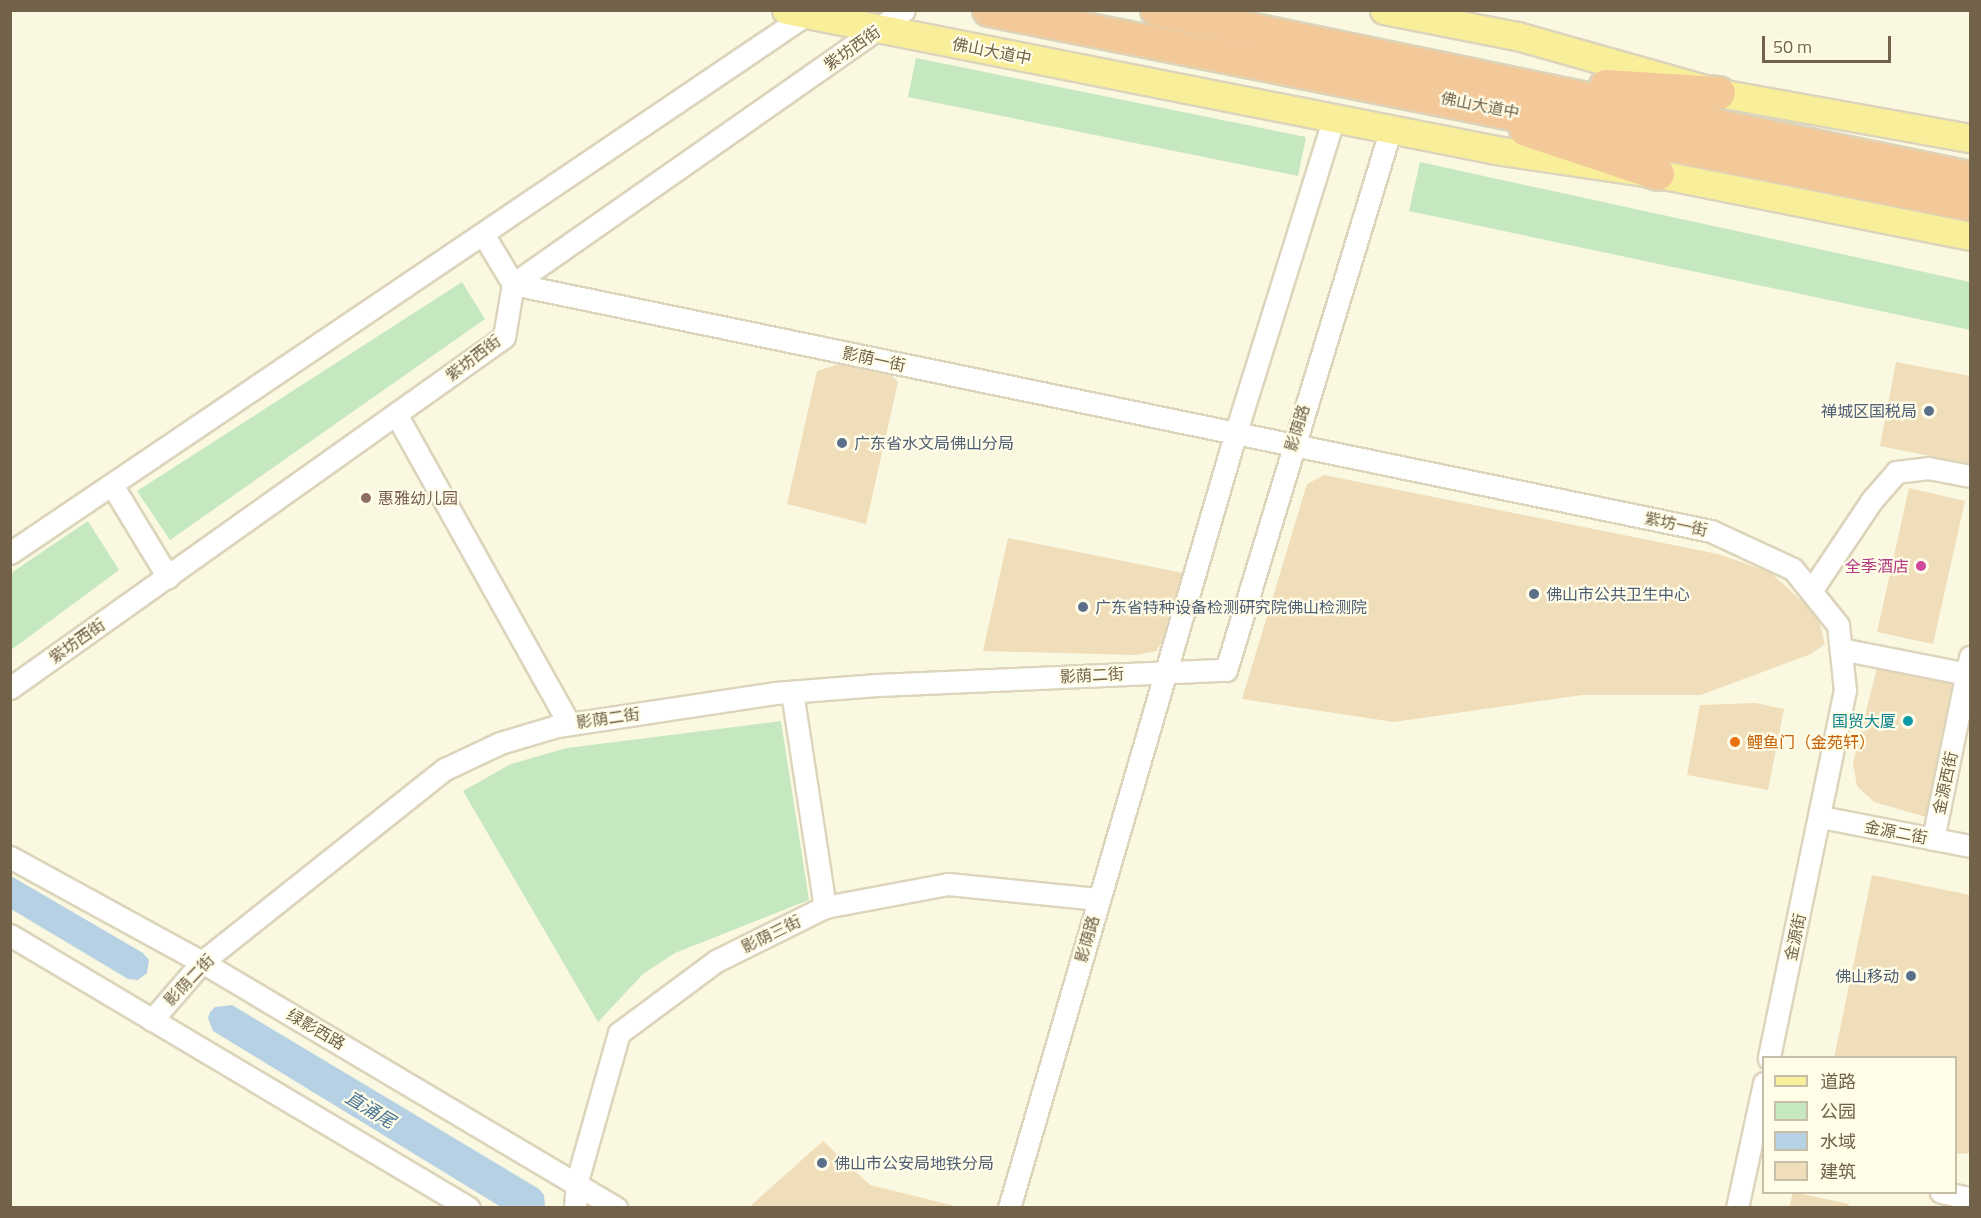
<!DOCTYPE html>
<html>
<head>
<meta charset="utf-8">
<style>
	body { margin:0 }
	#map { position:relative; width:1981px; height:1218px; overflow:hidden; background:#fbf8e1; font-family:"Titillium Web","Noto Sans SC",sans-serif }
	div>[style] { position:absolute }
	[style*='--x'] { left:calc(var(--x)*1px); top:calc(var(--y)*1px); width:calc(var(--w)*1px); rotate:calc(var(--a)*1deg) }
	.green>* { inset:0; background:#c6e8c1 }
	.water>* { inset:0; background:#b7d1e4 }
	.building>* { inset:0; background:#f0deba }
	.roads { filter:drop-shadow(2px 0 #dcd4bb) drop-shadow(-2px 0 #dcd4bb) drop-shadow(0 2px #dcd4bb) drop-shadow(0 -2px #dcd4bb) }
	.minor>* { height:21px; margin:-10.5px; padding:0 10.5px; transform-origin:10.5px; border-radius:10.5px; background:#fff }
	.major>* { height:27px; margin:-13.5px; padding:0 13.5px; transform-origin:13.5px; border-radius:13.5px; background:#f9ef9b }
	.highway>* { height:32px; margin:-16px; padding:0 16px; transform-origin:16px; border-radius:16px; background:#f4c999 }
	.dots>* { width:16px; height:16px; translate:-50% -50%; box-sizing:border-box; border:3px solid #fffce7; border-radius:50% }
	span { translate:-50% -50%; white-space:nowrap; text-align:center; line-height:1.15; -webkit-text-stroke:4.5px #fffce7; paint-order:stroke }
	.street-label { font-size:16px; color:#726249 }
	.service-label { font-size:16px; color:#4e5e75 }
	.right { translate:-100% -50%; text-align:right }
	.left { translate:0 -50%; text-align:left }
	.education-label { font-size:16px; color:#785e54 }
	.hotel-label { font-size:16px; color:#b23c85 }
	.culture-label { font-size:16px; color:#0d838f }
	.food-label { font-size:16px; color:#c56008 }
	.water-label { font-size:18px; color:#4c7899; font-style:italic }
	.frame { position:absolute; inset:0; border:12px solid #726249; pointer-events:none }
	.legend { position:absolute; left:1762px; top:1056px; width:195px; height:138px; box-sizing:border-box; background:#fffce7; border:2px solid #c7bea8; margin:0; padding:8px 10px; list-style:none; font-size:18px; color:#726249 }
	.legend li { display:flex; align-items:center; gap:12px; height:30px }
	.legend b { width:30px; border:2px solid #c7bea8 }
	.scale { position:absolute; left:1762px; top:36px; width:129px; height:27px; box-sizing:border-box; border:3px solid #726249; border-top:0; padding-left:8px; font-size:18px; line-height:21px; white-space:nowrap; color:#726249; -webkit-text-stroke:4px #fffce7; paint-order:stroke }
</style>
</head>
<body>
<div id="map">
	<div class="green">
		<div style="clip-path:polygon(916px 58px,1306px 137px,1298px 176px,908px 97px)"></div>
		<div style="clip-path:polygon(1420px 162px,1970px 282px,1970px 330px,1409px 211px)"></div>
		<div style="clip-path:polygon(462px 282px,485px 319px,170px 540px,137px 491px)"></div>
		<div style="clip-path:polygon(88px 521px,119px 570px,11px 650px,11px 573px)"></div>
		<div style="clip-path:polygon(781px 721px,809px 900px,675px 953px,643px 974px,598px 1022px,463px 791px,511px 764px,567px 748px)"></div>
	</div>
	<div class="water">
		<div style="clip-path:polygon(11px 876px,143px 953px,149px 960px,147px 973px,138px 980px,128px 979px,11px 909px)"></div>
		<div style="clip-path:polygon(232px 1005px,539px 1189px,544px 1195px,545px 1207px,501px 1207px,213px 1031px,208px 1018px,210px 1012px,215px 1007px)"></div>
	</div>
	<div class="building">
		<div style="clip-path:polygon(1896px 362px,1970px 376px,1970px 464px,1880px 446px)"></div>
		<div style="clip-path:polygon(839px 364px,889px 373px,898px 382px,866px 524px,787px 504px,817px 371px)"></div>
		<div style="clip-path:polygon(1324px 475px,1718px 554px,1770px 572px,1818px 616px,1825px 644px,1811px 654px,1701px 695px,1582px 695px,1394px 722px,1242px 699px,1307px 484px)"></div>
		<div style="clip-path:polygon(1909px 488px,1965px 501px,1933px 644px,1877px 632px)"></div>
		<div style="clip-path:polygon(1008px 538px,1183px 573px,1163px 641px,1156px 651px,1136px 655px,983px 651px)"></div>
		<div style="clip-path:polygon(1878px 664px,1961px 679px,1933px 819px,1874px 802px,1857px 786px,1853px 763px)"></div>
		<div style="clip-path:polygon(1756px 703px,1784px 709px,1768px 790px,1687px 775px,1700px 705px)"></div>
		<div style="clip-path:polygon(1872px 875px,1970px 895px,1970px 1153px,1956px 1154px,1956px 1058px,1834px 1058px)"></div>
		<div style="clip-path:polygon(823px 1141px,870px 1185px,963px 1208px,748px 1208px)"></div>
		<div style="clip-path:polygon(1793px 1192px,1849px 1204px,1848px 1208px,1789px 1208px)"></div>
	</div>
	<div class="roads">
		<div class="minor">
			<div style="--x:483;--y:234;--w:58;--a:59"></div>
			<div style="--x:513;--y:284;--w:1223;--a:11.65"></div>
			<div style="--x:1711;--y:531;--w:90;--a:24.9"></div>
			<div style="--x:1793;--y:569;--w:72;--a:51.2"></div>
			<div style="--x:1838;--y:625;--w:65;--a:83.9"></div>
			<div style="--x:1845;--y:690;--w:376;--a:101.7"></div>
			<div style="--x:396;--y:414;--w:355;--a:60.8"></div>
			<div style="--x:112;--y:485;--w:108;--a:58.7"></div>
			<div style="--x:10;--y:553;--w:969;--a:-34.07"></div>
			<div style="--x:1811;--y:591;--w:110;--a:-56.2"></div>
			<div style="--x:1872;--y:500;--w:37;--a:-49"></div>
			<div style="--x:1896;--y:472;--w:32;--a:-7"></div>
			<div style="--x:1928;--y:468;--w:43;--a:10.8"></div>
			<div style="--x:1841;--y:649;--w:128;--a:11.2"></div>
			<div style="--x:10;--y:688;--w:606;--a:-35.39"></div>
			<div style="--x:504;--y:337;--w:54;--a:-80.4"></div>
			<div style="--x:513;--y:284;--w:477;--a:-35"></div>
			<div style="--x:792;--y:692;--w:218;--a:81.3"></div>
			<div style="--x:1821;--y:817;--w:152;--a:11"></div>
			<div style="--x:1933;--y:839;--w:186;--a:-78.5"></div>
			<div style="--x:10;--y:857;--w:219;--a:28.7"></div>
			<div style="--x:202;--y:962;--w:482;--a:30.7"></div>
			<div style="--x:10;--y:935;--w:534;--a:30.74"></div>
			<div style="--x:152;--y:1020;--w:77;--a:-49.2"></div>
			<div style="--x:202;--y:962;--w:310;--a:-38.5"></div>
			<div style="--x:445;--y:769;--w:61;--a:-25.3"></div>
			<div style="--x:500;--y:743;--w:59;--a:-16.6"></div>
			<div style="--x:557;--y:726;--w:220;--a:-8.6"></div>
			<div style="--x:775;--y:693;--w:102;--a:-4.5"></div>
			<div style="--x:877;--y:685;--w:349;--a:-2.5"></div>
			<div style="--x:1226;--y:670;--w:567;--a:-73.07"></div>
			<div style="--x:1941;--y:1192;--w:30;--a:12"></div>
			<div style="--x:575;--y:1208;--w:27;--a:-86"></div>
			<div style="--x:577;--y:1181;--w:154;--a:-74.2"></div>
			<div style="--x:619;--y:1033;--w:121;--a:-36.6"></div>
			<div style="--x:716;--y:961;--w:122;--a:-26.4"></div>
			<div style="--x:825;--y:907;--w:125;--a:-10.6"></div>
			<div style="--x:948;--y:884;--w:152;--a:5.7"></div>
			<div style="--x:1009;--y:1208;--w:805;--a:-73.7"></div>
			<div style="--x:1235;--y:435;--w:333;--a:-72.7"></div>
			<div style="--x:1737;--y:1208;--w:128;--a:-77.8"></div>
		</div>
		<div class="major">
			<div style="--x:786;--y:10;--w:724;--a:11.15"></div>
			<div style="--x:1496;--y:150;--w:164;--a:8.4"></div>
			<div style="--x:1658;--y:174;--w:318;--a:11.2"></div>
			<div style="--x:1384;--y:10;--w:136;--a:11.1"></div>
			<div style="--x:1517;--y:36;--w:210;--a:15.8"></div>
			<div style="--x:1719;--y:93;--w:255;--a:10.2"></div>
		</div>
		<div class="highway">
			<div style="--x:989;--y:10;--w:1000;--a:11.24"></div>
			<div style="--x:1157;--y:10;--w:830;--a:11.68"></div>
			<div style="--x:1606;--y:86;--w:113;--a:3.5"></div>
			<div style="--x:1526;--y:130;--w:139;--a:18.4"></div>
		</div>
	</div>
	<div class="dots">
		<div style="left:1929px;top:411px;background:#5c6f8a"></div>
		<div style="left:842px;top:443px;background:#5c6f8a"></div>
		<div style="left:366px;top:498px;background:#8d6e63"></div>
		<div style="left:1921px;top:566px;background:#d1479c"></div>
		<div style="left:1534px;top:594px;background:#5c6f8a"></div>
		<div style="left:1083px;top:607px;background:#5c6f8a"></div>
		<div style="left:1908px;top:721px;background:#0f9aa8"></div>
		<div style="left:1735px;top:742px;background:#e8710a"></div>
		<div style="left:1911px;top:976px;background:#5c6f8a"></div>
		<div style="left:822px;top:1163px;background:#5c6f8a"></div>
	</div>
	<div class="street-label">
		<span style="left:852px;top:48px;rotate:-35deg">紫坊西街</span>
		<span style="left:992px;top:51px;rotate:11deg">佛山大道中</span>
		<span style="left:1480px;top:105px;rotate:11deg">佛山大道中</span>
		<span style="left:473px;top:358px;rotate:-37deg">紫坊西街</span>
		<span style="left:874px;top:359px;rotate:12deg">影荫一街</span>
		<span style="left:1297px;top:428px;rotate:-73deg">影荫路</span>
		<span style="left:1676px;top:524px;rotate:12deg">紫坊一街</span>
		<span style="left:77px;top:641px;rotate:-35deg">紫坊西街</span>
		<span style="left:1092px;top:675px;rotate:-3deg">影荫二街</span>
		<span style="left:608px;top:718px;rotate:-8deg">影荫二街</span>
		<span style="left:1945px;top:783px;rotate:-78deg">金源西街</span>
		<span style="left:1896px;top:832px;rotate:11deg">金源二街</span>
		<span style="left:771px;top:934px;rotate:-26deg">影荫三街</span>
		<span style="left:1795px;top:937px;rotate:-78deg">金源街</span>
		<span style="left:1087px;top:939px;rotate:-74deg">影荫路</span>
		<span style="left:189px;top:980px;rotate:-46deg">影荫二街</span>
		<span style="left:316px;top:1029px;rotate:30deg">绿影西路</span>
	</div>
	<div class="service-label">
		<span class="right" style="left:1917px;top:411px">禅城区国税局</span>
		<span class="left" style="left:854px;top:443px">广东省水文局佛山分局</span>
		<span class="left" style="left:1546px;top:594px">佛山市公共卫生中心</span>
		<span class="left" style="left:1095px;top:607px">广东省特种设备检测研究院佛山检测院</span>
		<span class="right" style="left:1899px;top:976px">佛山移动</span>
		<span class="left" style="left:834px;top:1163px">佛山市公安局地铁分局</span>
	</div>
	<div class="education-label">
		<span class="left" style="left:378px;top:498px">惠雅幼儿园</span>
	</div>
	<div class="hotel-label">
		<span class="right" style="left:1909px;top:566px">全季酒店</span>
	</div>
	<div class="culture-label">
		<span class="right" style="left:1896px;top:721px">国贸大厦</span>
	</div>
	<div class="food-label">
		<span class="left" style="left:1747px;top:742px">鲤鱼门（金苑轩）</span>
	</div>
	<div class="water-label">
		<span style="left:370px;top:1110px;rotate:31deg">直涌尾</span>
	</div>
	<div class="frame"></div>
	<ul class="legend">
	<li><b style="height:8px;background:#f9ef9b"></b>道路</li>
	<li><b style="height:16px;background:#c6e8c1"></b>公园</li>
	<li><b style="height:16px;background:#b7d1e4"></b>水域</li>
	<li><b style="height:16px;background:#f0deba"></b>建筑</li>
	</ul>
	<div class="scale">50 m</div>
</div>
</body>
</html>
